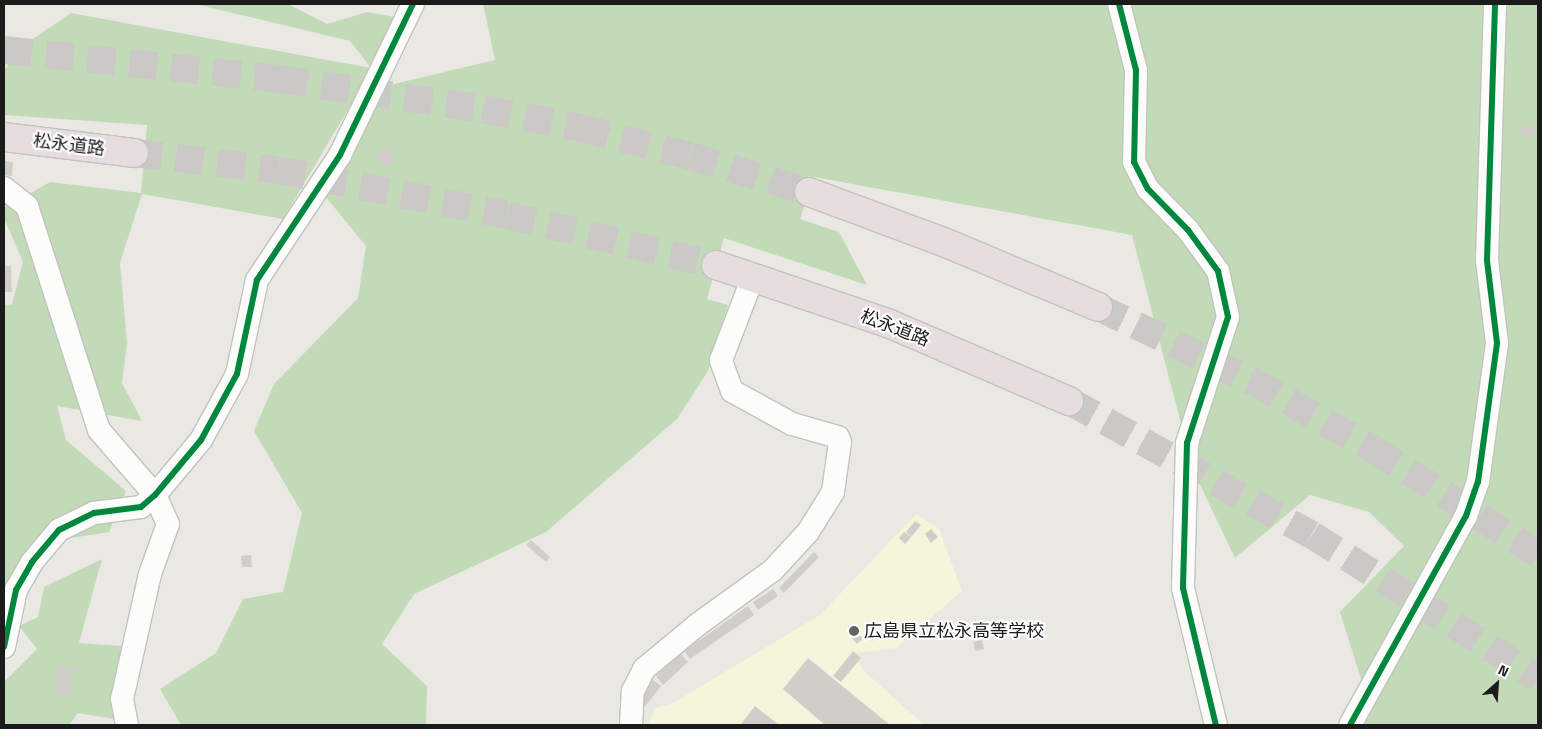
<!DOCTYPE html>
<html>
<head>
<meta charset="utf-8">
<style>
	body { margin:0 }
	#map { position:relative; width:1542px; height:729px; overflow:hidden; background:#eae8e3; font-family:"Titillium Web","Noto Sans JP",sans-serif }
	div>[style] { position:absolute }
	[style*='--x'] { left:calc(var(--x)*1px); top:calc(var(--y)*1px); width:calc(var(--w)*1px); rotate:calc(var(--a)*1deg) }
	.education>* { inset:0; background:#f5f5dc }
	.forest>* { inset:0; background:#c3dab8 }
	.building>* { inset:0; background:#d1ceca }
	.highway-tunnel>* { height:28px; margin-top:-14px; transform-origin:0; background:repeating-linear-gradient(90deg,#cbc9c5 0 28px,transparent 0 42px) }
	.roads { filter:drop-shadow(1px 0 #c2c2bf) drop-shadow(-1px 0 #c2c2bf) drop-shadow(0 1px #c2c2bf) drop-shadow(0 -1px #c2c2bf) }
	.minor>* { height:22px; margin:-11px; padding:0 11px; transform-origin:11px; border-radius:11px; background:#fcfcfb }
	.highway>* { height:28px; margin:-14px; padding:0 14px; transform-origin:14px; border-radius:14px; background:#e8ddde }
	.cycleway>* { height:6px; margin:-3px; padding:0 3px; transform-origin:3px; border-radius:3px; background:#00873e }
	.dots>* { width:14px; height:14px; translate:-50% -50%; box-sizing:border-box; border:2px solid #fff; border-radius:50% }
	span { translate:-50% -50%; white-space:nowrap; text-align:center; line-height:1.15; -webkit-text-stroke:4px #fff; paint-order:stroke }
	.street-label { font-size:18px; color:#1b1b1b }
	.poi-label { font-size:18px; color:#1b1b1b }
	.left { translate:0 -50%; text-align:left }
	.frame { position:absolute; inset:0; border:5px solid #1b1b1b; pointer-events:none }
	.north { position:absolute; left:1472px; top:659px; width:50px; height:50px; -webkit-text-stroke:4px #fff; paint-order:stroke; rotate:26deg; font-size:14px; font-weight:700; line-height:20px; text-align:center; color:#1b1b1b }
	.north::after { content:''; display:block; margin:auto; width:18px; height:22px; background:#1b1b1b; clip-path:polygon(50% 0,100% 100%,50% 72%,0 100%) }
</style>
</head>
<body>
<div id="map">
	<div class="education">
		<div style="clip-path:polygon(916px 514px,939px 529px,962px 591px,896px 648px,855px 653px,863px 670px,924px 725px,648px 725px,655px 708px,673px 703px,820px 615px)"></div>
	</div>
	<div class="forest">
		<div style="clip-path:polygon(195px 4px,288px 4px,327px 24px,367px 12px,395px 17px,372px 69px,283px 219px,142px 194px,120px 263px,127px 343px,122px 383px,142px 421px,57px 406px,66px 440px,126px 491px,109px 532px,58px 540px,4px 598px,4px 306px,12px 304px,23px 262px,4px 218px,4px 208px,50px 182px,141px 193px,147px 125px,4px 115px,4px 70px,27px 43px,71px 13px,371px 68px,350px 41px)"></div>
		<div style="clip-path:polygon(483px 4px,1538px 4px,1538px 725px,1360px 725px,1370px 708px,1340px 612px,1404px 546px,1369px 512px,1310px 495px,1235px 558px,1193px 470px,1132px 235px,814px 177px,800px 219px,839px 232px,867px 285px,724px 238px,707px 299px,728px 305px,708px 371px,677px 419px,546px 532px,414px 594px,382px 644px,427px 686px,426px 725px,181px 725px,160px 689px,216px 653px,243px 599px,283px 592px,302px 513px,254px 431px,274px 384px,358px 298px,366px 246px,325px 196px,381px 87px,495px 60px)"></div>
		<div style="clip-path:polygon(102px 559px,79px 643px,122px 646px,113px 719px,78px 713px,69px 725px,4px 725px,4px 682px,37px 649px,19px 626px,38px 617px,44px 587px)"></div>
	</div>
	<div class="building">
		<div style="clip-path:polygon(1522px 125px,1535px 127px,1534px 136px,1521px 135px)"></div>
		<div style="clip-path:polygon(390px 146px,395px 161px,382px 166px,377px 151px)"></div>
		<div style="clip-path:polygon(4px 161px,13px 162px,12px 176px,4px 175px)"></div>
		<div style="clip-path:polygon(4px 266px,11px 266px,12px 292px,4px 292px)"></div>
		<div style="clip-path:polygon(915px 521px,921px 525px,911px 537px,906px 532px)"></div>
		<div style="clip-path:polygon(931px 529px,938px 537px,931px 543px,925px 534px)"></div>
		<div style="clip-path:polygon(904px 532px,911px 537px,905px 544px,899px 538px)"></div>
		<div style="clip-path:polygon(531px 540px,550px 557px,546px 562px,526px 545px)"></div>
		<div style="clip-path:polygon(814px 552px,819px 557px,784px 593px,779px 588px)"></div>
		<div style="clip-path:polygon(251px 555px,252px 567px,242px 567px,241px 556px)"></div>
		<div style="clip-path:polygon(773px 589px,778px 596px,758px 610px,753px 602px)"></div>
		<div style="clip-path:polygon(748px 606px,754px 615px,690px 659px,684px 651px)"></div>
		<div style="clip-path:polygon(854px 630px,863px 639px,857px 644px,849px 635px)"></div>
		<div style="clip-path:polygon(982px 640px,984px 649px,975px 651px,973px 642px)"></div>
		<div style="clip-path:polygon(853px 651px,861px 658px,841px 682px,833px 676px)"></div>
		<div style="clip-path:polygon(680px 653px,688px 662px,663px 685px,656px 676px,677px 656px,656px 675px,645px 687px,641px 684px)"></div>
		<div style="clip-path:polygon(808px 658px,890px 725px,825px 725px,783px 689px)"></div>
		<div style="clip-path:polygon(58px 666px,74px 669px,69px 694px,54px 691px)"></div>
		<div style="clip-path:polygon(653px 680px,661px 686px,643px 709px,639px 698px)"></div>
		<div style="clip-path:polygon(755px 706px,779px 725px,740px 725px)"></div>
	</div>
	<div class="highway-tunnel">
		<div style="--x:4;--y:50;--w:278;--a:6"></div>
		<div style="--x:280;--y:79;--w:205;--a:8.4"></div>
		<div style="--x:483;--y:109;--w:100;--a:11"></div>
		<div style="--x:581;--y:128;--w:113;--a:14.4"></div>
		<div style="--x:690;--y:156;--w:124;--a:16.8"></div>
		<div style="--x:134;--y:153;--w:145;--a:6.7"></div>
		<div style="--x:278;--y:170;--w:233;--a:11.1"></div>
		<div style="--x:507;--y:215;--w:215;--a:13.5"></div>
		<div style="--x:1098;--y:307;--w:171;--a:25.7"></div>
		<div style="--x:1252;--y:381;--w:139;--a:29.3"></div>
		<div style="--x:1373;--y:449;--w:196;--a:32.5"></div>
		<div style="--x:1069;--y:401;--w:277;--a:28.9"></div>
		<div style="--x:1312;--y:535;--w:267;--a:32.3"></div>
	</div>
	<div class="roads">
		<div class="minor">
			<div style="--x:1119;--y:4;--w:68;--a:75.6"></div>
			<div style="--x:1136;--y:70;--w:92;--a:91.2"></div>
			<div style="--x:1134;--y:162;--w:30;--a:63"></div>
			<div style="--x:1148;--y:189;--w:57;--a:45.7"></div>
			<div style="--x:1188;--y:230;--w:51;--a:53.8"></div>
			<div style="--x:1218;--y:271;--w:47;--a:77.7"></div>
			<div style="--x:1228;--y:317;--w:133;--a:108"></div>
			<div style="--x:1187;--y:443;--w:145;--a:91.6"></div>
			<div style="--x:1183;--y:588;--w:141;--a:76.5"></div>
			<div style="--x:4;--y:188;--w:29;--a:38"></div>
			<div style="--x:27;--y:206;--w:235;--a:72.2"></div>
			<div style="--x:99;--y:430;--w:86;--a:49.3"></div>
			<div style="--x:155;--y:495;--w:32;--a:66"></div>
			<div style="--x:168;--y:524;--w:53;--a:109.8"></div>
			<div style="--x:150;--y:574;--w:128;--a:102.6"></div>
			<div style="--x:122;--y:699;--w:26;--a:79"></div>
			<div style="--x:4;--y:647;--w:58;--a:-78.1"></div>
			<div style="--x:16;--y:590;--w:32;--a:-60"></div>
			<div style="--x:32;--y:562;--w:42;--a:-49.8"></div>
			<div style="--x:59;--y:530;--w:39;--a:-26"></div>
			<div style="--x:94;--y:513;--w:47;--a:-7.3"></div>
			<div style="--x:141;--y:507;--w:18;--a:-41"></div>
			<div style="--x:155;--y:495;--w:72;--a:-50.1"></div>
			<div style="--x:201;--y:440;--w:75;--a:-61.4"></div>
			<div style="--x:237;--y:374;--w:96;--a:-78"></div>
			<div style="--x:257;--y:280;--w:150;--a:-56.4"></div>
			<div style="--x:340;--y:155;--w:168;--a:-64.2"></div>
			<div style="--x:631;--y:725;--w:34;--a:-87"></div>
			<div style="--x:633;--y:691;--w:25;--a:-63"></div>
			<div style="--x:644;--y:669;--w:69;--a:-39.7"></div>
			<div style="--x:697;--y:625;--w:94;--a:-35.9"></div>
			<div style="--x:773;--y:570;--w:52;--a:-47.4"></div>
			<div style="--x:808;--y:532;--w:47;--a:-58"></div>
			<div style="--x:833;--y:492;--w:50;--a:-82"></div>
			<div style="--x:840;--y:442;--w:5;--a:-112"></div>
			<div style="--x:838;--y:437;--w:48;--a:-164.2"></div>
			<div style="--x:792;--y:424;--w:68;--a:-151.2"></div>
			<div style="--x:732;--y:391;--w:33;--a:-110"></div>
			<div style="--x:721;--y:360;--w:89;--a:-68.9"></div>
			<div style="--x:1350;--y:725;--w:239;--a:-61"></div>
			<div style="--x:1466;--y:516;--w:36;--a:-71"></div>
			<div style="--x:1478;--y:482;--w:140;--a:-82.2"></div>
			<div style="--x:1497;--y:343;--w:84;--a:-96.9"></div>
			<div style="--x:1487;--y:260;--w:256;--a:-88.2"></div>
		</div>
		<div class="highway">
			<div style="--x:4;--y:137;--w:131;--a:7"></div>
			<div style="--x:809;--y:192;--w:146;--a:20.4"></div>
			<div style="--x:946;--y:243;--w:165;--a:22.8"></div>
			<div style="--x:716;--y:265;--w:184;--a:18.7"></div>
			<div style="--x:890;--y:324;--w:195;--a:23.3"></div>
		</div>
	</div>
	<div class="cycleway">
		<div style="--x:1119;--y:4;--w:68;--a:75.6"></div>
		<div style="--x:1136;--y:70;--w:92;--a:91.2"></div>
		<div style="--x:1134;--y:162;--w:30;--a:63"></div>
		<div style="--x:1148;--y:189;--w:57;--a:45.7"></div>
		<div style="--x:1188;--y:230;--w:51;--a:53.8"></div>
		<div style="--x:1218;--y:271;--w:47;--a:77.7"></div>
		<div style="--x:1228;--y:317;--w:133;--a:108"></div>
		<div style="--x:1187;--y:443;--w:145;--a:91.6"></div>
		<div style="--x:1183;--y:588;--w:141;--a:76.5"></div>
		<div style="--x:4;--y:647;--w:58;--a:-78.1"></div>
		<div style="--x:16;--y:590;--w:32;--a:-60"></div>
		<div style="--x:32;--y:562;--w:42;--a:-49.8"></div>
		<div style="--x:59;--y:530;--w:39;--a:-26"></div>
		<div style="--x:94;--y:513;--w:47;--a:-7.3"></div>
		<div style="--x:141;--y:507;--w:18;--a:-41"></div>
		<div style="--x:155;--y:495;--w:72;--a:-50.1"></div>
		<div style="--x:201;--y:440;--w:75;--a:-61.4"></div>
		<div style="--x:237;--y:374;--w:96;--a:-78"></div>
		<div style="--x:257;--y:280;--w:150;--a:-56.4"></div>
		<div style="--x:340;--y:155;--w:168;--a:-64.2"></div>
		<div style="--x:1350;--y:725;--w:239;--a:-61"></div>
		<div style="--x:1466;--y:516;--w:36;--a:-71"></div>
		<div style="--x:1478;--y:482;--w:140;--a:-82.2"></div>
		<div style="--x:1497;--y:343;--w:84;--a:-96.9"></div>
		<div style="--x:1487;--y:260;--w:256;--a:-88.2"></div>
	</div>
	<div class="dots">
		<div style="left:854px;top:631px;background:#636361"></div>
	</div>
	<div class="street-label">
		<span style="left:69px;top:145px;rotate:7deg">松永道路</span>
		<span style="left:895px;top:328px;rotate:21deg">松永道路</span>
	</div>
	<div class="poi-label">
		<span class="left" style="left:864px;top:631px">広島県立松永高等学校</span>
	</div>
	<div class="frame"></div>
	<div class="north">N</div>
</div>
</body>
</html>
